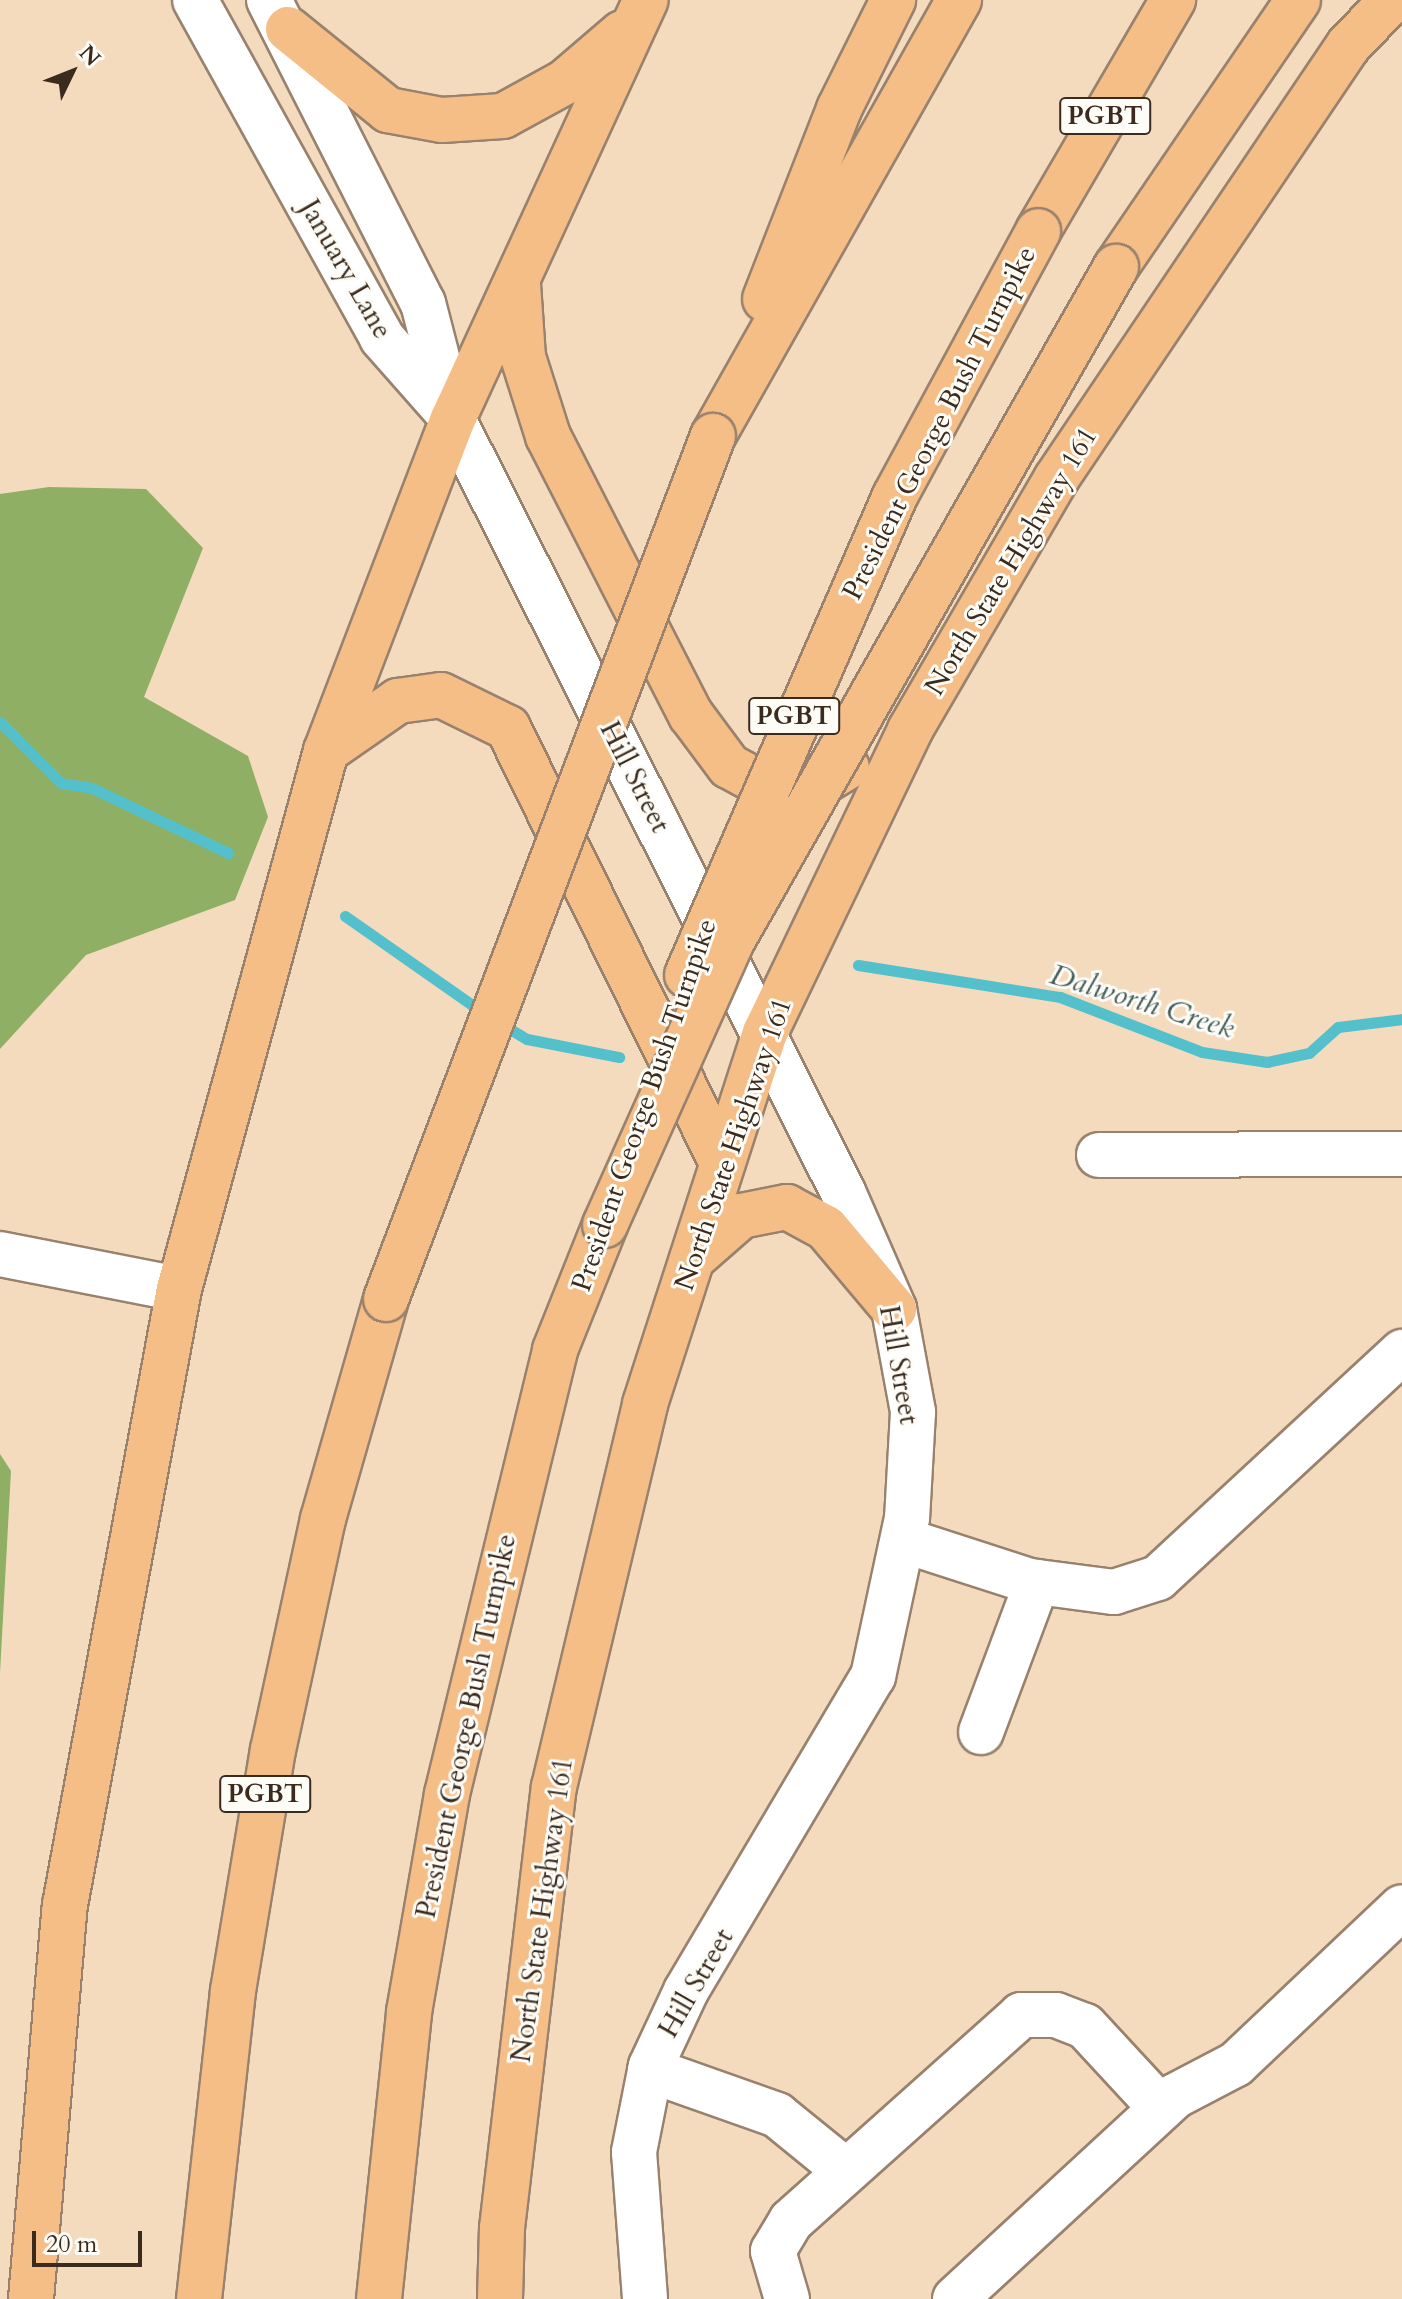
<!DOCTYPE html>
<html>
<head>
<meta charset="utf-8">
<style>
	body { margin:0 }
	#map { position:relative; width:1402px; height:2299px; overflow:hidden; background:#f4dbbe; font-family:Cardo,serif }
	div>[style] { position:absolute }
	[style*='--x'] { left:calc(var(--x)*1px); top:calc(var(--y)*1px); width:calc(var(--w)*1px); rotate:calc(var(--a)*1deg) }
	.forest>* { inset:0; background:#8fb064 }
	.stream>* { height:11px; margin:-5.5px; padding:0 5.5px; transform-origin:5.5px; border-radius:5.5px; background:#53c0cb }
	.roads { filter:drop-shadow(2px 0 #98826e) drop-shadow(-2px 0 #98826e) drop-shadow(0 2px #98826e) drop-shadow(0 -2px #98826e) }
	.minor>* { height:44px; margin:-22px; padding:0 22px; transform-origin:22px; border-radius:22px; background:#fff }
	.major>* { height:44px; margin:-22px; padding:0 22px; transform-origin:22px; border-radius:22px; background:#f6be87 }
	.highway>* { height:44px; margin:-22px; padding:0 22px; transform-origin:22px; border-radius:22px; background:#f6be87 }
	.bridges { filter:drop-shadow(2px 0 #98826e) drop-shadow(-2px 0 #98826e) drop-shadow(0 2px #98826e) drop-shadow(0 -2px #98826e) }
	.highway-bridge>* { height:44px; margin:-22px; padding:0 22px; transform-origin:22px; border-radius:22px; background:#f6be87 }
	span { translate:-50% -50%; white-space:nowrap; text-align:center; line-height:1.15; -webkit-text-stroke:6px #fdfcf7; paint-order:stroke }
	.shield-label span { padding:2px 6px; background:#fdfcf7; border:2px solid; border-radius:6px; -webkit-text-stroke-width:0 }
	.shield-label { font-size:26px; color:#3b2a1e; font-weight:700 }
	.street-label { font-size:28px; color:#3b2a1e }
	.water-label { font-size:30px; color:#435e5b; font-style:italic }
	.north { position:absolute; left:32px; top:32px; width:80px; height:80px; -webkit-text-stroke:6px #fdfcf7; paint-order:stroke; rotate:47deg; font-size:22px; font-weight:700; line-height:32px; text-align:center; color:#3b2a1e }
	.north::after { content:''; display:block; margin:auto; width:28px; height:36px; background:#3b2a1e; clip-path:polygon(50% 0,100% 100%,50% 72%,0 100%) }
	.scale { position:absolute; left:32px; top:2231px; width:110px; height:36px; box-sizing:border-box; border:4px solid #3b2a1e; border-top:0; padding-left:10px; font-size:24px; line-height:28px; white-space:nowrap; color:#3b2a1e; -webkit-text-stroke:6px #fdfcf7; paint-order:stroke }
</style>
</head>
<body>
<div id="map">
	<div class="forest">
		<div style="clip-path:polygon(49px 487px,146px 489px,203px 548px,144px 697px,248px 756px,268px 817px,235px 900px,86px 955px,0 1049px,0 494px)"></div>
		<div style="clip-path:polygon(0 1454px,11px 1471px,0 1673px)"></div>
	</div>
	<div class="stream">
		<div style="--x:0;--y:722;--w:86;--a:45"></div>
		<div style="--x:61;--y:783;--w:31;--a:9"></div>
		<div style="--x:92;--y:788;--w:151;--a:25.5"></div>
		<div style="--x:345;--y:916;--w:171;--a:35"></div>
		<div style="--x:858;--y:965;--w:205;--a:9"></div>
		<div style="--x:1060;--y:997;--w:152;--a:21.2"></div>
		<div style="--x:1202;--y:1052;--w:66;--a:8.7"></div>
		<div style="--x:1267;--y:1062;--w:43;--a:-12.1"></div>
		<div style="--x:1309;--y:1053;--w:39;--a:-42"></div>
		<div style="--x:1338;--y:1027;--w:64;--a:-7.1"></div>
		<div style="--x:500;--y:1023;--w:31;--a:31"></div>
		<div style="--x:527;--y:1039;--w:94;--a:11.1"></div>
	</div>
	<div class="roads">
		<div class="minor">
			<div style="--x:195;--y:0;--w:386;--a:61"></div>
			<div style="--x:382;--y:338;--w:101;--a:48.6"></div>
			<div style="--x:269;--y:0;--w:340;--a:63.1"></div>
			<div style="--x:423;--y:303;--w:120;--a:75.5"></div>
			<div style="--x:453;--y:419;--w:866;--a:63.23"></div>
			<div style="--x:843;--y:1192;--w:128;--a:66.4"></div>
			<div style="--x:894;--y:1309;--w:105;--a:79.5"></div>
			<div style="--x:913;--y:1412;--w:106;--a:93.2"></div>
			<div style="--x:907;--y:1518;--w:162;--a:102.1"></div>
			<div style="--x:873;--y:1676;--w:366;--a:120.7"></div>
			<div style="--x:686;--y:1991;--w:83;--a:115"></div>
			<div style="--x:651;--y:2066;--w:88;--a:101.2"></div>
			<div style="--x:634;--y:2152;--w:147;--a:85.7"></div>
			<div style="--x:1099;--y:1155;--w:303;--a:-0.2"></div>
			<div style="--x:0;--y:1254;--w:182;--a:11.1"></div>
			<div style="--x:903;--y:1540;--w:133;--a:17.9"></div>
			<div style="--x:1030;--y:1581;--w:85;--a:7.5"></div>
			<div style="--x:1114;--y:1592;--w:46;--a:-17.7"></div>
			<div style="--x:1158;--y:1578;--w:333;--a:-42.8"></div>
			<div style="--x:981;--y:1732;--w:160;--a:-69.5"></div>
			<div style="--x:650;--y:2070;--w:135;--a:19.5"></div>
			<div style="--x:777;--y:2115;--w:89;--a:39.1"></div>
			<div style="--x:787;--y:2299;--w:50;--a:-106.3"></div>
			<div style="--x:773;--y:2251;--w:35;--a:-59"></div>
			<div style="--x:791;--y:2221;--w:309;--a:-41.8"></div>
			<div style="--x:1021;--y:2015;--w:35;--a:0"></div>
			<div style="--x:1056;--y:2015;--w:31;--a:21"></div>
			<div style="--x:1085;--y:2026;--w:112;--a:47.2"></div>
			<div style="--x:955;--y:2299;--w:299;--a:-42.7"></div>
			<div style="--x:1175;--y:2096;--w:69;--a:-27.7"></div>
			<div style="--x:1236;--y:2064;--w:228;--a:-43.4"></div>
		</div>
		<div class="major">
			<div style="--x:288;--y:29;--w:129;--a:39"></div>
			<div style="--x:388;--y:110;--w:55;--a:10.5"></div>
			<div style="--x:442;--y:120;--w:61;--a:-3.8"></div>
			<div style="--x:503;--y:116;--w:71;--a:-28.7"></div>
			<div style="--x:565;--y:82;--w:75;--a:-40.7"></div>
			<div style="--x:518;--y:284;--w:73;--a:86.1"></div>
			<div style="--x:523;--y:357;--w:83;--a:72.4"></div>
			<div style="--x:548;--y:436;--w:314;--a:62.9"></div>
			<div style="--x:691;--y:715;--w:64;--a:53.3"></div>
			<div style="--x:729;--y:766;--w:52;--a:28.5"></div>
			<div style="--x:775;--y:791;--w:36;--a:-3"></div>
			<div style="--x:811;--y:789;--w:42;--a:-31.4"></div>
			<div style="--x:326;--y:751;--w:88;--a:-34.8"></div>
			<div style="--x:398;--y:701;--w:43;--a:-7.9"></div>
			<div style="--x:441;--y:695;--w:75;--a:26.2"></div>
			<div style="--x:508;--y:728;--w:483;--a:63.8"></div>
			<div style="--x:692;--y:1259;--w:65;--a:-41.3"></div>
			<div style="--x:741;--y:1216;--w:47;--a:-11.1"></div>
			<div style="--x:787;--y:1207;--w:44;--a:28.3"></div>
			<div style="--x:826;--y:1228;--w:106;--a:50"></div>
			<div style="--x:31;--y:2299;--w:395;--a:-85.1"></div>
			<div style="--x:65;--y:1905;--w:626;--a:-79.52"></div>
			<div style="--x:179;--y:1289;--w:558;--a:-74.72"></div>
			<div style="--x:326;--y:751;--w:355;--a:-69.1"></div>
			<div style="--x:453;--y:419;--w:461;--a:-65.3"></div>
			<div style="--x:500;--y:2299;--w:71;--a:-88.4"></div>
			<div style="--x:502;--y:2228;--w:444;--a:-83.3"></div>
			<div style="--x:554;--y:1787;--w:394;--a:-76.6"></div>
			<div style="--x:645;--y:1404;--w:390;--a:-72.1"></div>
			<div style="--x:765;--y:1033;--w:336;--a:-64.4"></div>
			<div style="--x:910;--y:730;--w:290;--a:-59.8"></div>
			<div style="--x:1056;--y:479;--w:522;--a:-56.01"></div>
			<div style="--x:1348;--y:46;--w:64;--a:-46.3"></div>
		</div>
		<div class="highway">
			<div style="--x:1038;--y:231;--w:268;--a:-59.7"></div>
			<div style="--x:1116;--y:267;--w:323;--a:-55.7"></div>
			<div style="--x:765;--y:299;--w:204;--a:-68.7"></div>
			<div style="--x:839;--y:109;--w:122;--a:-63.6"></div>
			<div style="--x:713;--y:436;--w:501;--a:-60.57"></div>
			<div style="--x:199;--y:2299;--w:310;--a:-83.7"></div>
			<div style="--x:233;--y:1991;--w:244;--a:-80.6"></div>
			<div style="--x:273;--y:1750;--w:236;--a:-77.8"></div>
			<div style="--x:323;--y:1519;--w:229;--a:-74"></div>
			<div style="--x:379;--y:2299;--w:289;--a:-84"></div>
			<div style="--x:409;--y:2012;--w:221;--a:-80.1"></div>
			<div style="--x:447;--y:1794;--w:457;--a:-76.3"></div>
			<div style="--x:555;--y:1350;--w:135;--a:-68.2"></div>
		</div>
	</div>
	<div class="bridges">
		<div class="highway-bridge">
			<div style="--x:687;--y:975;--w:522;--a:-66.53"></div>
			<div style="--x:895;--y:496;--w:301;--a:-61.6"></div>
			<div style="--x:605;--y:1225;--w:311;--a:-65.9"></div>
			<div style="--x:732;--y:941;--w:776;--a:-60.33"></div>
			<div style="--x:386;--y:1299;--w:923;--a:-69.25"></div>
		</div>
	</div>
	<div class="shield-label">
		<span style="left:1105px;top:116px">PGBT</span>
		<span style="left:794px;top:716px">PGBT</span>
		<span style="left:265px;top:1794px">PGBT</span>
	</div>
	<div class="street-label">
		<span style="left:346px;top:269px;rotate:60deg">January Lane</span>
		<span style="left:939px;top:423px;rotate:-63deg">President George Bush Turnpike</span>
		<span style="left:1011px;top:561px;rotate:-59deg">North State Highway 161</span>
		<span style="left:635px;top:777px;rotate:63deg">Hill Street</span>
		<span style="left:644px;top:1105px;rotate:-71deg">President George Bush Turnpike</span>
		<span style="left:733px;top:1144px;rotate:-71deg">North State Highway 161</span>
		<span style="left:899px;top:1365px;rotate:80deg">Hill Street</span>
		<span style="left:466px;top:1726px;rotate:-78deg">President George Bush Turnpike</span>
		<span style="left:542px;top:1910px;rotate:-82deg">North State Highway 161</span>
		<span style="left:696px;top:1983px;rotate:-60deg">Hill Street</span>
	</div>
	<div class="water-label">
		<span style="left:1142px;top:1002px;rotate:17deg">Dalworth Creek</span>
	</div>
	<div class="north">N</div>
	<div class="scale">20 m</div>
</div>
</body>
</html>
